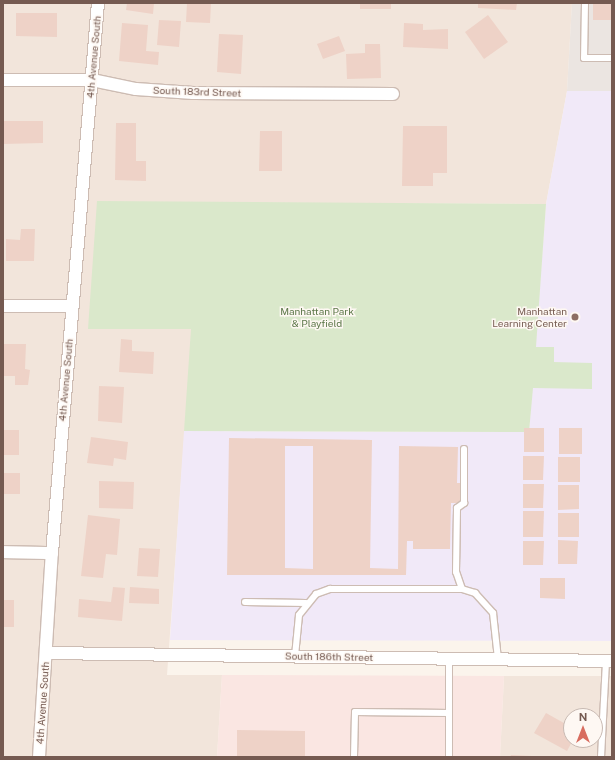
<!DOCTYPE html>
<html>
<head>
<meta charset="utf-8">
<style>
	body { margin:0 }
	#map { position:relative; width:615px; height:760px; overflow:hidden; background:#fbf4ec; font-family:"Public Sans",sans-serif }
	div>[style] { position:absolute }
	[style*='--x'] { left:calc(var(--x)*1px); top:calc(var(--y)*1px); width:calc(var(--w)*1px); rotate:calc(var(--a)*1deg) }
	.residential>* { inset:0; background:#f2e5db }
	.commercial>* { inset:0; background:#fae6e2 }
	.industrial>* { inset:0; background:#ebe5e1 }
	.education>* { inset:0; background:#f1e9f8 }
	.green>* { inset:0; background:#dae8cb }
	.building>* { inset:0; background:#eed2c7 }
	.roads { filter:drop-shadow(1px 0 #cdbcb3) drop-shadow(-1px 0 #cdbcb3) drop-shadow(0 1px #cdbcb3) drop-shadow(0 -1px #cdbcb3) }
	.lane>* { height:6px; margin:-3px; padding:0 3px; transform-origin:3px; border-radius:3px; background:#fff }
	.street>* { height:12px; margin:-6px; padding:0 6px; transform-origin:6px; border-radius:6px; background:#fff }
	.dots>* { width:11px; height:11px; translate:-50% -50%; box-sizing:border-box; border:2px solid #fef8f3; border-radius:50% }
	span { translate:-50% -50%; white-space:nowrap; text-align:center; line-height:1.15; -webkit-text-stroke:3px #fef8f3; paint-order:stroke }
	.street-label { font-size:10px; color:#755a51 }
	.park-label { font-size:10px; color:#5d784a }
	.education-label { font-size:10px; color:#785e54 }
	.right { translate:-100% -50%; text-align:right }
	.frame { position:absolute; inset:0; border:4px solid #755a51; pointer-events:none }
	.north { position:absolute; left:563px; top:708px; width:40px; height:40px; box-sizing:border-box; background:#fef8f3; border:1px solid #c7b9b2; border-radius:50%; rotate:0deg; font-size:11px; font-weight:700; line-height:16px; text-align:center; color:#755a51 }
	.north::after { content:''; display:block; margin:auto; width:14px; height:18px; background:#d86d5f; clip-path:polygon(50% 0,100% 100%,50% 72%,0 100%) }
</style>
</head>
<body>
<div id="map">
	<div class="residential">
		<div style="clip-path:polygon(3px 3px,572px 3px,567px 91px,546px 204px,97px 202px,192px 329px,167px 675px,222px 675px,217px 757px,3px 757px)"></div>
		<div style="clip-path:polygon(evenodd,504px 676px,612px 676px,612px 757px,500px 757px,504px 676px,571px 716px,595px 716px,595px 740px,571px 740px,571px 716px)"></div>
	</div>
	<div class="commercial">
		<div style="clip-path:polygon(222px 675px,504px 676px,500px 757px,217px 757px)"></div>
	</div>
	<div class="industrial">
		<div style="clip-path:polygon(572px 3px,612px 3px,612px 91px,567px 91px)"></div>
	</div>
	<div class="education">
		<div style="clip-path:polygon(567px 91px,612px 91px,612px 641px,170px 640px,184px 431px,529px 432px,546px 204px)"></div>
	</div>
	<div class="green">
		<div style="clip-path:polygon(97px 201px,546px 204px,536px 347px,554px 347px,554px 362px,592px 363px,592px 389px,533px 388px,529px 432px,184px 431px,191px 329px,88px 329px)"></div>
	</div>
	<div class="building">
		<div style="clip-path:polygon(127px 3px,154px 3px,153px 14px,126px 10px)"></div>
		<div style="clip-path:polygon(187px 3px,211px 3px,210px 23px,186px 22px)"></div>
		<div style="clip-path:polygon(360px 3px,391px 3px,391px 9px,360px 9px)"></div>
		<div style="clip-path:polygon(478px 3px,517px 3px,516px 10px,478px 8px)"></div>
		<div style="clip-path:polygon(593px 3px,612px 3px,612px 20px,593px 20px)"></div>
		<div style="clip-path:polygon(16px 13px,57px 13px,57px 37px,16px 36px)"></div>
		<div style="clip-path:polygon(488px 15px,508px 42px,484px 59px,465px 32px)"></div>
		<div style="clip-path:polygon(159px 20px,181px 21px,179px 47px,157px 45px)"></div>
		<div style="clip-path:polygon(122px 23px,148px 25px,146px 51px,159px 52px,158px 65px,119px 61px)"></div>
		<div style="clip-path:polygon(404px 23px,423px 24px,423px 30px,448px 29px,448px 49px,403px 47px)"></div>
		<div style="clip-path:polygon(219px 34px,243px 35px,241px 74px,217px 72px)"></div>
		<div style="clip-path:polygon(339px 36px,345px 51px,323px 59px,317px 44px)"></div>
		<div style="clip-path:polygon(365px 44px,380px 44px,381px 78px,347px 79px,346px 54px,365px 53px)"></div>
		<div style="clip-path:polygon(3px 121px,43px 121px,43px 143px,3px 144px)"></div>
		<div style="clip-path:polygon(116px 123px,136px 123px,136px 161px,146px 161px,146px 181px,115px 180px)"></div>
		<div style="clip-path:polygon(403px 126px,447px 126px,447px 173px,433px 173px,433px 186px,402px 186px)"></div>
		<div style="clip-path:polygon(260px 131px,282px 131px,282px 171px,259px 171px)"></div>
		<div style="clip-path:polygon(21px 229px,35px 229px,34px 261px,6px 261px,6px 239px,20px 240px)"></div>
		<div style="clip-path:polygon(121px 339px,132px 340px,132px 351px,154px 352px,153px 374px,119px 372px)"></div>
		<div style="clip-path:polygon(4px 344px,26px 344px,25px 369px,30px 370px,28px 385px,15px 385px,15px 376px,3px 376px)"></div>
		<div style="clip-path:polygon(99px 386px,124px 387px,122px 423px,98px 421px)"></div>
		<div style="clip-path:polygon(524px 428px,544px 428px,544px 452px,524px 452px)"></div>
		<div style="clip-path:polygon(559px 428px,582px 428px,582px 454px,559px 454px)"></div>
		<div style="clip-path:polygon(3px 430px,19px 430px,19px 455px,3px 455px)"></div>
		<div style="clip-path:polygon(91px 437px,128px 442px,126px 460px,114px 458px,113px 466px,87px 463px)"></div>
		<div style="clip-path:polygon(evenodd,229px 438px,372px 440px,370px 568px,398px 569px,399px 446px,458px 447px,457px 483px,463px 483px,463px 503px,451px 503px,450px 549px,413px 549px,413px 541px,407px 541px,406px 575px,227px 575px,229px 438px,285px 446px,313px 446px,313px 569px,285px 568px,285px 446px)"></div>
		<div style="clip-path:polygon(523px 456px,544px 456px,543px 480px,523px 480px)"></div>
		<div style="clip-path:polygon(558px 457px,580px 457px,580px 482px,558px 482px)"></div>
		<div style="clip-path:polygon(3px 473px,20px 473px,20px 494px,3px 494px)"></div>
		<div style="clip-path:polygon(99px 481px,134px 482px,133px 509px,99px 508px)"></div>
		<div style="clip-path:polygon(523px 484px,544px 484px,543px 508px,523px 508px)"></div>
		<div style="clip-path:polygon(558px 485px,579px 485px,579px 509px,558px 510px)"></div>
		<div style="clip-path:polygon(523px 511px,544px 511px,543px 537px,523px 537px)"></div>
		<div style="clip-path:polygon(558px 513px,579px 513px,579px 537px,558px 537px)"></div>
		<div style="clip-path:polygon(88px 515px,120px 519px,117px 555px,106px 554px,103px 578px,81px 576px)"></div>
		<div style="clip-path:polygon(558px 540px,578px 541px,577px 564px,558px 564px)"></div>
		<div style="clip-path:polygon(523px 541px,544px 541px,543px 565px,523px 565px)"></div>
		<div style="clip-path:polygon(139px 548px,160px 549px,158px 577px,137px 576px)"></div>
		<div style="clip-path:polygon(540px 578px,565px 578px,565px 599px,540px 598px)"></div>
		<div style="clip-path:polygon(113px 587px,125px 588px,122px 621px,78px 617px,79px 599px,111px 602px)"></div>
		<div style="clip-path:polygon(130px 587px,159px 589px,159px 604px,129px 603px)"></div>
		<div style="clip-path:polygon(3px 600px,14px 600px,14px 627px,3px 627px)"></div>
		<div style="clip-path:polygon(546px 713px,571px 727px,573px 740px,567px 751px,534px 733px)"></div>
		<div style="clip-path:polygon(237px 730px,305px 731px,305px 757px,237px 757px)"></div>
		<div style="clip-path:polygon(511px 755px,532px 756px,532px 757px,510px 757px)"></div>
	</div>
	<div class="roads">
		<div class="lane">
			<div style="--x:585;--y:3;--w:55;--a:91"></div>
			<div style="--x:584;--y:58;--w:28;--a:0"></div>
			<div style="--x:462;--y:589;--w:18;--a:-109"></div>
			<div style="--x:456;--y:572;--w:64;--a:-89.1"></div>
			<div style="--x:457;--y:508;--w:9;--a:-36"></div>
			<div style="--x:464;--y:503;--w:54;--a:-90"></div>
			<div style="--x:245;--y:602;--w:61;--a:0.9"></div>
			<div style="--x:295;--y:656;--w:41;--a:-84.4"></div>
			<div style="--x:299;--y:615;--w:27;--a:-51"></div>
			<div style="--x:316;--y:594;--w:15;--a:-20"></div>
			<div style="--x:330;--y:589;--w:132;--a:0"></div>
			<div style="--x:462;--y:589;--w:14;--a:17"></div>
			<div style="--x:475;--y:593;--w:27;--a:48"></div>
			<div style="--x:493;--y:613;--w:46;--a:83.8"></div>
			<div style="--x:354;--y:757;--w:45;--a:-88.7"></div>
			<div style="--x:355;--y:712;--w:94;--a:0.6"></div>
			<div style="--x:449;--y:757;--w:99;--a:-90"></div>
			<div style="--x:601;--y:757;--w:96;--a:-87"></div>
		</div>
		<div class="street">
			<div style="--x:3;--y:80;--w:89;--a:0"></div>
			<div style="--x:92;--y:80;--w:45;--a:11.6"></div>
			<div style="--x:136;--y:89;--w:57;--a:4"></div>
			<div style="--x:193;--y:93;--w:200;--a:0.3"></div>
			<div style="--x:3;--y:306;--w:69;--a:0"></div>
			<div style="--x:3;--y:552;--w:49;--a:1.2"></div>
			<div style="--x:47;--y:653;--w:565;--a:0.81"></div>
			<div style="--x:39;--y:757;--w:204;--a:-86.4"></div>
			<div style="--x:52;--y:553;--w:552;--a:-85.22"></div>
		</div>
	</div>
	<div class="dots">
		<div style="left:575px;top:317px;background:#8d6e63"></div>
	</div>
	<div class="street-label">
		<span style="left:94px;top:57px;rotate:-85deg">4th Avenue South</span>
		<span style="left:197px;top:92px;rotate:2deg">South 183rd Street</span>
		<span style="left:66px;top:380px;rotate:-85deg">4th Avenue South</span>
		<span style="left:329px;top:657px;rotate:1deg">South 186th Street</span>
		<span style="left:43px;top:703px;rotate:-86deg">4th Avenue South</span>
	</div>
	<div class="park-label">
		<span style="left:317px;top:317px">Manhattan Park<br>&amp; Playfield</span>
	</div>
	<div class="education-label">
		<span class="right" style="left:567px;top:317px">Manhattan<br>Learning Center</span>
	</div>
	<div class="frame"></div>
	<div class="north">N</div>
</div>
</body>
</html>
